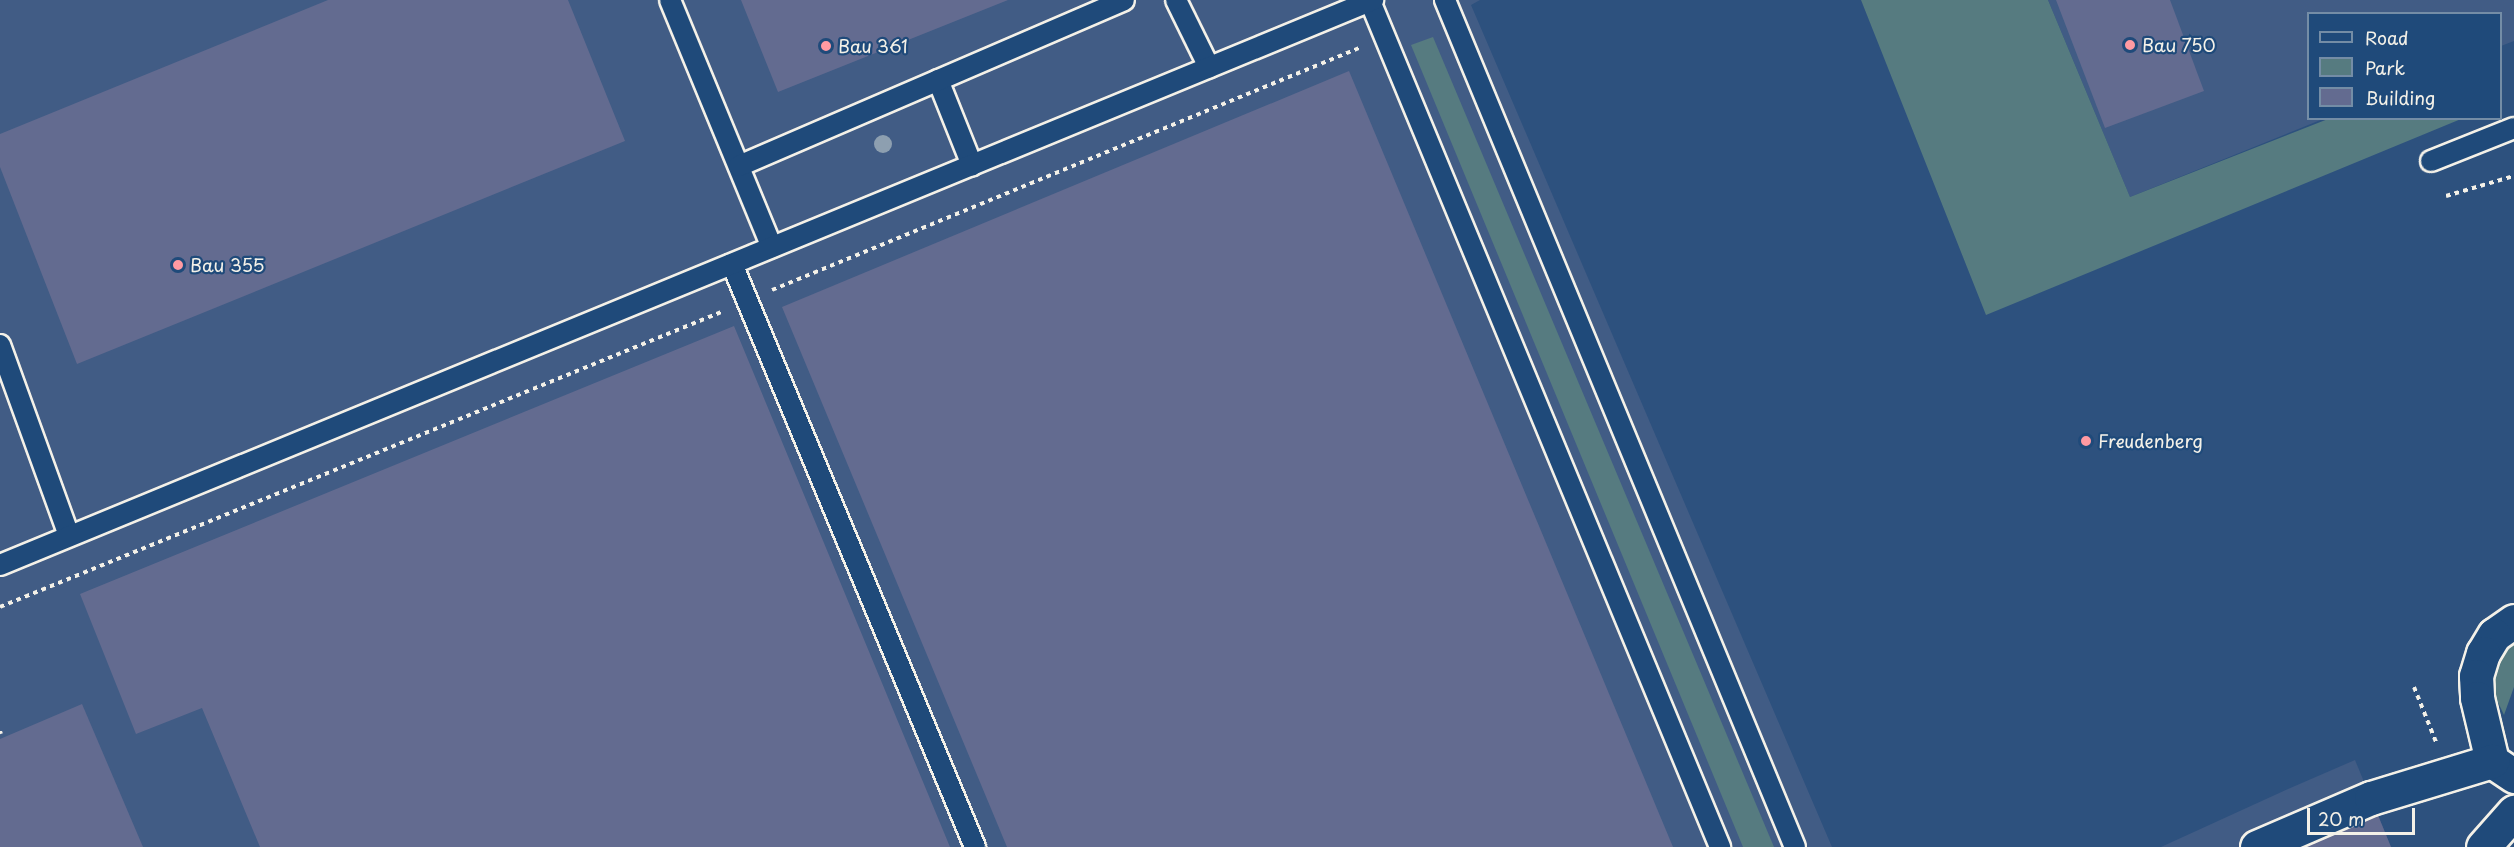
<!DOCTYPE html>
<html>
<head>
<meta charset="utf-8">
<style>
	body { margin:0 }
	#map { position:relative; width:2514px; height:847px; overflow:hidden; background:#2d517e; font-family:"Playpen Sans",sans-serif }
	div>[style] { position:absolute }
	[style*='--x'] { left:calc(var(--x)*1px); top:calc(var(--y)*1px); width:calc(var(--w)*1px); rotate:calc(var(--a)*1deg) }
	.built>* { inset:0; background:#415c85 }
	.green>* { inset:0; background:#567b80 }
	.building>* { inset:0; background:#636b90 }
	.path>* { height:4px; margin-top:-2px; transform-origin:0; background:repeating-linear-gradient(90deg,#f4f1e8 0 4.5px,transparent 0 9px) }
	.roads { filter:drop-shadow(2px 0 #f4f1e8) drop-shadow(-2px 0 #f4f1e8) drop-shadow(0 2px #f4f1e8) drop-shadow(0 -2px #f4f1e8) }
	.service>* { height:20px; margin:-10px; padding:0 10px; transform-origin:10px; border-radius:10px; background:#1f4a7a }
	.minor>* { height:33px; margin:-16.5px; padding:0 16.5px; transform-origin:16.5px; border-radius:16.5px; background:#1f4a7a }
	.trees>* { width:18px; height:18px; margin:-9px; border-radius:50%; background:#8d9fb0 }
	.dots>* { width:16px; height:16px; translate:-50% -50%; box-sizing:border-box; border:3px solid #1f4a7a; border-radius:50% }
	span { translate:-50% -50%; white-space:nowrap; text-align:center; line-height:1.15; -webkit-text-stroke:4.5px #1f4a7a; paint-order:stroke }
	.poi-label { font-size:18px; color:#f4f1e8 }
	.left { translate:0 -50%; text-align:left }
	.legend { position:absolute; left:2307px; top:12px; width:195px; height:108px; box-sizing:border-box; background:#1f4a7a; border:2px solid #748da6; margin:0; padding:8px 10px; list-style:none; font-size:18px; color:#f4f1e8 }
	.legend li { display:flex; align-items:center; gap:12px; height:30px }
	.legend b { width:30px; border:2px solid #748da6 }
	.scale { position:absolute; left:2307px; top:808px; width:108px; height:27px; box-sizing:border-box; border:3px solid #f4f1e8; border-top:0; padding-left:8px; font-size:18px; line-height:21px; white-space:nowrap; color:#f4f1e8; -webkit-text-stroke:4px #1f4a7a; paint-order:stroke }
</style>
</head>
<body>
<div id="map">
	<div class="built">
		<div style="clip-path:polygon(0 0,1480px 0,1471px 5px,1832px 847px,0 847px)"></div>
		<div style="clip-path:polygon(2048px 0,2514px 0,2514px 41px,2501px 46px,2500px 14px,2308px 14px,2308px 118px,2323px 119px,2130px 197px)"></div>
		<div style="clip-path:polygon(2355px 760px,2391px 847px,2161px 847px,2288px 789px)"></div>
	</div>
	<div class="green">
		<div style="clip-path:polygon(1861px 0,2048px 0,2130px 197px,2328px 119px,2461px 119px,1986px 315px)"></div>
		<div style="clip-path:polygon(1433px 37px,1774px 847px,1743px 847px,1411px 45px)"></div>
		<div style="clip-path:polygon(2514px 641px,2514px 687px,2504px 715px,2495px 696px,2493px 676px,2501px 654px)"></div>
	</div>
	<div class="building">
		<div style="clip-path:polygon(328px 0,568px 0,625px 141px,77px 364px,0 167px,0 134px)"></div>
		<div style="clip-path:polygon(741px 0,1008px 0,778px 92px)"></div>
		<div style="clip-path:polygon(2056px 0,2170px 0,2204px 91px,2105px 128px)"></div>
		<div style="clip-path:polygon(1349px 71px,1673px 847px,1007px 847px,782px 307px)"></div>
		<div style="clip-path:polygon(734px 326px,950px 847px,260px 847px,202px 708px,136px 734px,80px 594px)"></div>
		<div style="clip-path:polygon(82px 704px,143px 847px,0 847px,0 739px)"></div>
		<div style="clip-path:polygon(2373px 803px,2391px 847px,2274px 847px)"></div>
	</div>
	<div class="path">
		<div style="--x:2446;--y:196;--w:71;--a:-16.4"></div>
		<div style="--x:772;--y:290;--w:635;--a:-22.4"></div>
		<div style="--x:0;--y:607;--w:779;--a:-22.25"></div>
		<div style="--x:2414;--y:687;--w:59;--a:68.2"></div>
		<div style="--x:0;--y:731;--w:3;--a:72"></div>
	</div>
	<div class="roads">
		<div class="service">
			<div style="--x:670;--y:0;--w:267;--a:67.6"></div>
			<div style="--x:1176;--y:0;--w:75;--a:63.8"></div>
			<div style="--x:1445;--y:0;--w:916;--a:67.55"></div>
			<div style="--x:1370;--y:1;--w:916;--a:67.52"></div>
			<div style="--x:938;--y:80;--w:92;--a:68.2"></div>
			<div style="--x:2431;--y:161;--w:89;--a:-21.7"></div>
			<div style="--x:739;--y:166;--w:419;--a:-23.3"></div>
			<div style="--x:732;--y:264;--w:632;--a:67.37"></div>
			<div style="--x:0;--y:345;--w:203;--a:70.1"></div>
			<div style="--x:0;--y:565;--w:1485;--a:-22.37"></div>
		</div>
		<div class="minor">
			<div style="--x:2514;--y:621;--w:24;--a:145"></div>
			<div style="--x:2494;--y:635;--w:21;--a:121"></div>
			<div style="--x:2483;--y:653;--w:24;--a:107"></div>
			<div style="--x:2476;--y:676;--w:22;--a:87"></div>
			<div style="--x:2477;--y:698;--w:65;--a:76.6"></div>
			<div style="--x:2492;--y:761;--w:27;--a:34"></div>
			<div style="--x:2257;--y:847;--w:124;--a:-23.3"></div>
			<div style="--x:2371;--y:798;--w:127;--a:-17"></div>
			<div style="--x:2483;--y:847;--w:47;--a:-48.5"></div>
		</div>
	</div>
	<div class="trees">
		<div style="left:883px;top:144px"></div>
	</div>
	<div class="dots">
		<div style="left:2130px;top:45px;background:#ff9aa2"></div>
		<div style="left:826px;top:46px;background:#ff9aa2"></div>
		<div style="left:178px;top:265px;background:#ff9aa2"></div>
		<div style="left:2086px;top:441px;background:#ff9aa2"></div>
	</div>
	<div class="poi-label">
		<span class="left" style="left:2142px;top:45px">Bau 750</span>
		<span class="left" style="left:838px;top:46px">Bau 361</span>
		<span class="left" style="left:190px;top:265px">Bau 355</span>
		<span class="left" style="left:2098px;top:441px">Freudenberg</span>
	</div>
	<ul class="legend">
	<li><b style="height:8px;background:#1f4a7a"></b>Road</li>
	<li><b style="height:16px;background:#567b80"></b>Park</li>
	<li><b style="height:16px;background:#636b90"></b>Building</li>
	</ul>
	<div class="scale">20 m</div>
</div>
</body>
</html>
